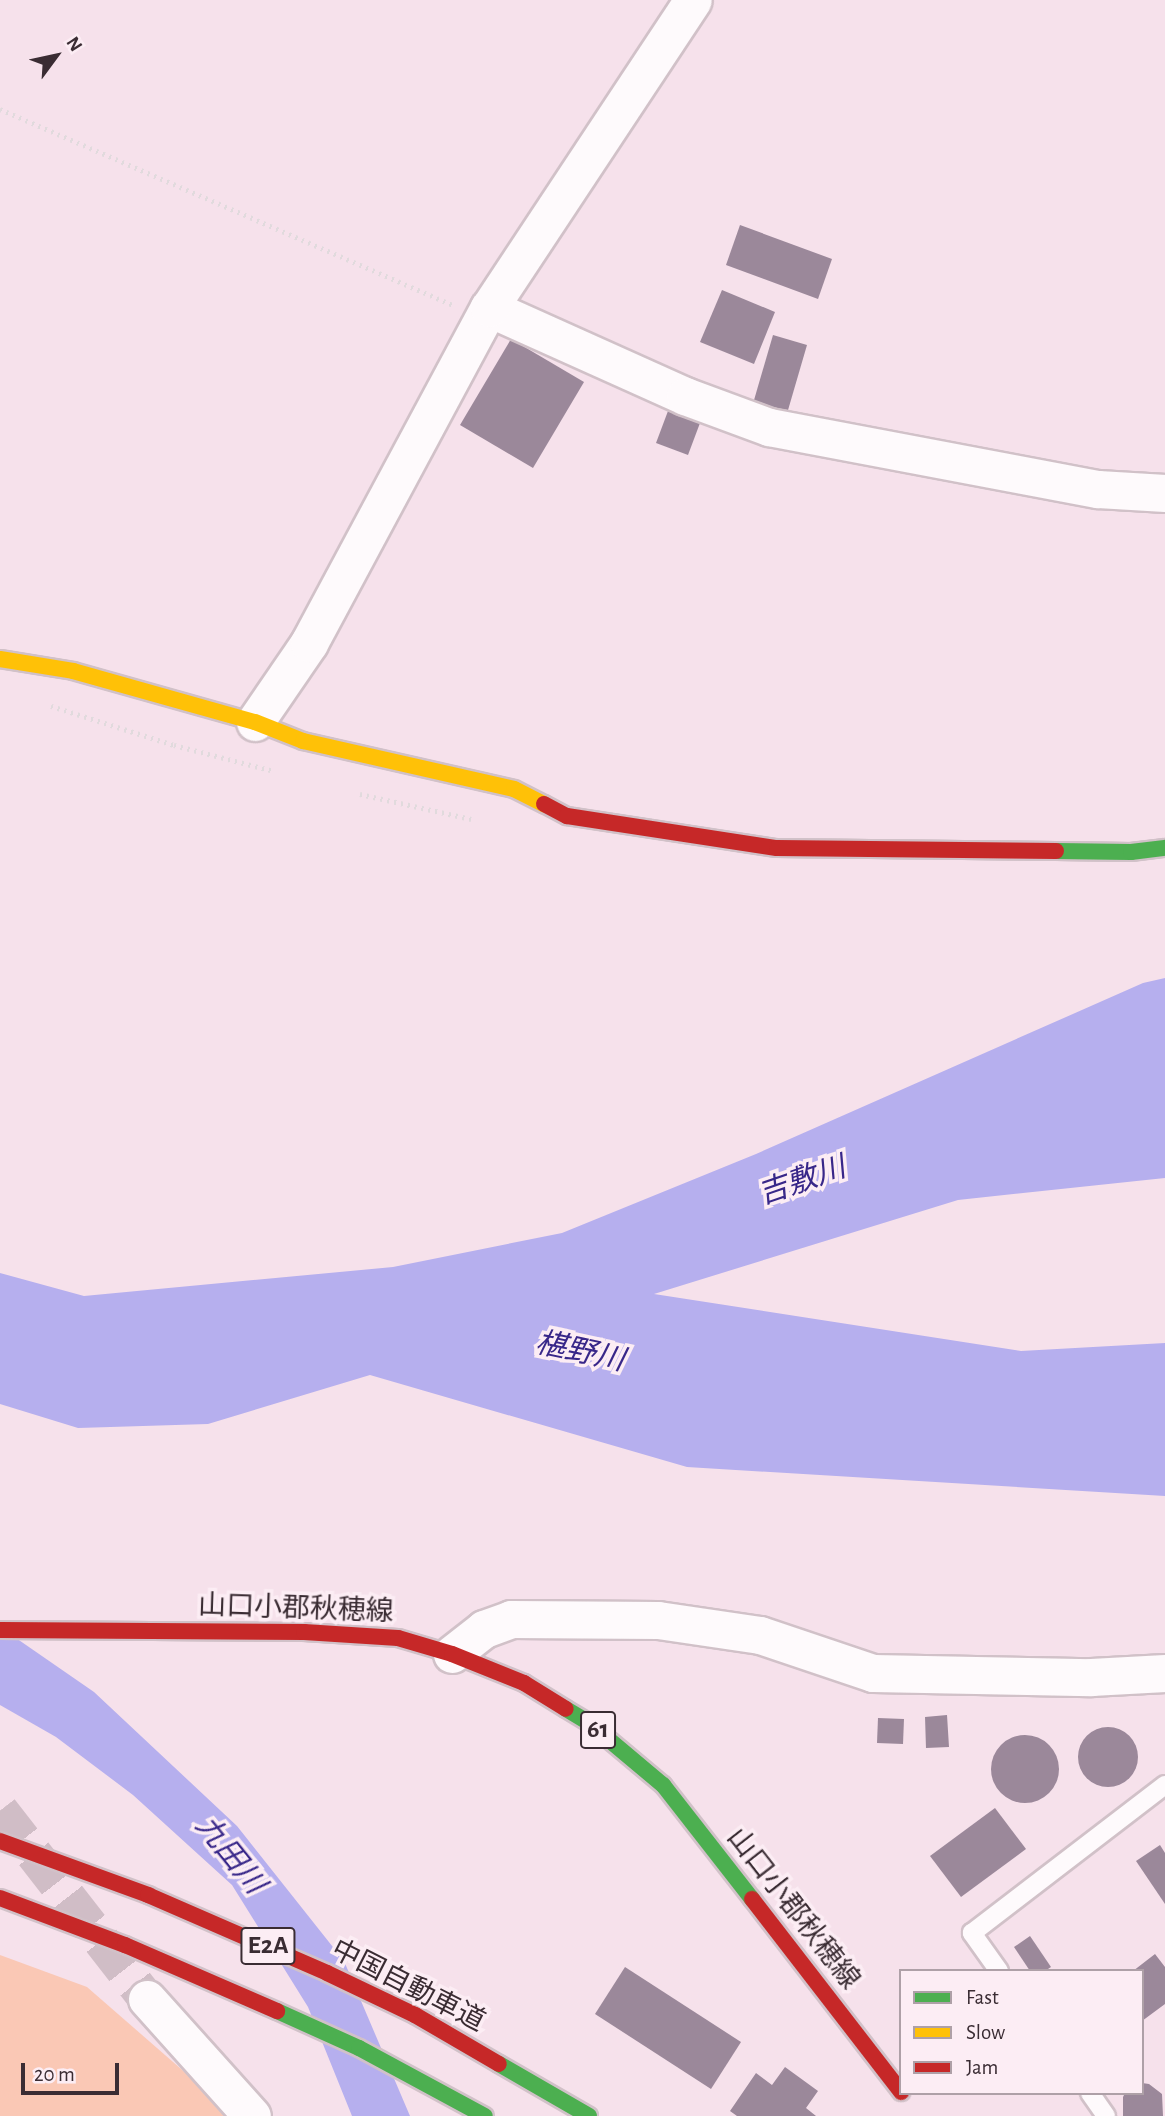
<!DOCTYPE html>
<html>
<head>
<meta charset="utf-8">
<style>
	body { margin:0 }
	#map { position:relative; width:1165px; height:2116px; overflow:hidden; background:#f6e1eb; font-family:"Alegreya Sans","Noto Sans JP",sans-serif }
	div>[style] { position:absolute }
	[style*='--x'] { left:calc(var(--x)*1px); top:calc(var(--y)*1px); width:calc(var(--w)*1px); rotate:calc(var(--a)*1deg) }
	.green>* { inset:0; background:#fac8b5 }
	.water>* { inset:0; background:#b6afee }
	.building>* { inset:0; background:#9b889a }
	.round { border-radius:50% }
	.street-tunnel>* { height:37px; margin-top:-18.5px; transform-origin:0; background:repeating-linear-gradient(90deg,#d0bdc6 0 37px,transparent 0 55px) }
	.path>* { height:4.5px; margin-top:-2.25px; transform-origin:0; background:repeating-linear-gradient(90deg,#e1dadd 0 2px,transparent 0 7px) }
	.roads { filter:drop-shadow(2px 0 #d1c1c8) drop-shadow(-2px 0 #d1c1c8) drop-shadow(0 2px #d1c1c8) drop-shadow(0 -2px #d1c1c8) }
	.lane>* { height:18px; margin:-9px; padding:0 9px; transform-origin:9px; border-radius:9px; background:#fefafc }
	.street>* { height:37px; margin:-18.5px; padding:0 18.5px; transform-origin:18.5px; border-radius:18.5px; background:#fefafc }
	.fast>* { height:16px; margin:-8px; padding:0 8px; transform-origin:8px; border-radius:8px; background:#4caf50 }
	.slow>* { height:16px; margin:-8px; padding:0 8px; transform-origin:8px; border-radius:8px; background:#ffc107 }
	.jam>* { height:16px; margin:-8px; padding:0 8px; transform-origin:8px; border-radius:8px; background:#c62828 }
	span { translate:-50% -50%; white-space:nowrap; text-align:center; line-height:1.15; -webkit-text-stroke:7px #fcedf4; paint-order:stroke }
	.shield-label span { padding:2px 5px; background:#fcedf4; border:2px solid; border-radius:5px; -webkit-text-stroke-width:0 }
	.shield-label { font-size:26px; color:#3a2c33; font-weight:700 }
	.street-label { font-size:28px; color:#3a2c33 }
	.water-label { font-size:30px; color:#382789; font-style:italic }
	.legend { position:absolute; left:899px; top:1969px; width:245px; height:126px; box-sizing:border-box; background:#fcedf4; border:2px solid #aea0a7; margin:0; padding:9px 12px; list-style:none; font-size:21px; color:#3a2c33 }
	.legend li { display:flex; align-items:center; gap:14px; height:35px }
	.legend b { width:35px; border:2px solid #aea0a7 }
	.north { position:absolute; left:21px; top:21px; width:70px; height:70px; -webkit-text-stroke:5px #fcedf4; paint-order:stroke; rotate:57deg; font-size:19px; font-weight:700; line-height:28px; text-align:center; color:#3a2c33 }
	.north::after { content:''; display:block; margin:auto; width:24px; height:32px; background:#3a2c33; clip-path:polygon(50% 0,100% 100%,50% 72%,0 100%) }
	.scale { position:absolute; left:21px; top:2063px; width:98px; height:32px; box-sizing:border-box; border:4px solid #3a2c33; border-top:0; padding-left:9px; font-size:21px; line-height:24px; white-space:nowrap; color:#3a2c33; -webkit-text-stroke:5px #fcedf4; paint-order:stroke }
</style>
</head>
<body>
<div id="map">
	<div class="green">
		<div style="clip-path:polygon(0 1955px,87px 1987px,235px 2116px,0 2116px)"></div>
	</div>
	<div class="water">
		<div style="clip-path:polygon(1165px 978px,1165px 1178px,958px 1200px,654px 1294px,1021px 1351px,1165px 1343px,1165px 1496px,687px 1467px,370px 1375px,208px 1424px,78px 1428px,0 1404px,0 1273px,84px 1296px,393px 1267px,562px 1233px,756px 1154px,1143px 983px)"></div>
		<div style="clip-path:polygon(0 1627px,94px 1692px,237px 1826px,344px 1961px,410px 2116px,352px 2116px,308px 2007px,232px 1885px,133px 1795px,56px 1737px,0 1705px)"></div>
	</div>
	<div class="building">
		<div style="clip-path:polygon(740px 225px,832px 259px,818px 299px,726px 265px)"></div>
		<div style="clip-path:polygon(722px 290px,775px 312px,754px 364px,700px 342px)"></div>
		<div style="clip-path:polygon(773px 335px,807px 345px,786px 417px,752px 407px)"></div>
		<div style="clip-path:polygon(511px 339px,584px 382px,533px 468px,460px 425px)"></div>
		<div style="clip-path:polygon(671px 403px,703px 415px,688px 455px,656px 443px)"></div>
		<div style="clip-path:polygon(947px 1715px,949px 1747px,926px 1748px,925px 1717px)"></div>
		<div style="clip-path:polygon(878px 1718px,904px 1719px,903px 1744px,877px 1743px)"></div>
		<div class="round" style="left:1078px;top:1727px;width:60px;height:60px"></div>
		<div class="round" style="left:991px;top:1735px;width:68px;height:68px"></div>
		<div style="clip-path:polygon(995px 1808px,1026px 1849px,961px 1897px,930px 1856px)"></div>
		<div style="clip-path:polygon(1160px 1845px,1165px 1853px,1165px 1904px,1136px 1861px)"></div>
		<div style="clip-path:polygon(1030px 1936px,1051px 1967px,1045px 1971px,1030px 1971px,1014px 1947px)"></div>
		<div style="clip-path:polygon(1155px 1954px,1165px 1967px,1165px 2004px,1142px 2021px,1142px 1971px,1133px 1971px)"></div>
		<div style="clip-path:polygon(625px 1967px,741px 2042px,711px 2089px,595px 2014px)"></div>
		<div style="clip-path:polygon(785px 2067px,818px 2091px,806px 2108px,816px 2116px,737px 2116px,730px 2111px,756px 2073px,772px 2085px)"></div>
		<div style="clip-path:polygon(1142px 2083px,1149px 2084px,1162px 2094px,1163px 2116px,1123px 2116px,1123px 2097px,1125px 2093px,1142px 2093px)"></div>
	</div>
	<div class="street-tunnel">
		<div style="--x:0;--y:1810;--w:239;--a:52.1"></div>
	</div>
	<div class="path">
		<div style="--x:0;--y:109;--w:493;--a:23.4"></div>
		<div style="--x:51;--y:706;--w:129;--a:17.6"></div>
		<div style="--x:174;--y:745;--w:103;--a:14.6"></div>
		<div style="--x:360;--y:794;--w:114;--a:12.7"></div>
	</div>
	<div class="roads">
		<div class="lane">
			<div style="--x:999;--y:1971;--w:47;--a:-125.4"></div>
			<div style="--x:972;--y:1933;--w:243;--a:-37.5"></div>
			<div style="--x:1090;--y:2093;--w:28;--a:55"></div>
		</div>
		<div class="street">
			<div style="--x:489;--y:308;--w:215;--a:24.2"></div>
			<div style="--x:685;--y:396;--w:90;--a:20.3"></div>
			<div style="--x:769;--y:427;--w:335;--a:10.7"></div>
			<div style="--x:1098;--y:489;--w:67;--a:3.4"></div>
			<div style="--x:255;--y:722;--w:96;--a:-55.6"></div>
			<div style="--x:309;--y:643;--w:380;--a:-61.8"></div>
			<div style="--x:489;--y:308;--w:369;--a:-56.5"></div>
			<div style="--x:452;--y:1654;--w:41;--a:-38"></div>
			<div style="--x:484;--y:1629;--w:29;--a:-20"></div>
			<div style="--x:511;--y:1619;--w:147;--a:0.4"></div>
			<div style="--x:658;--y:1620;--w:103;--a:8.4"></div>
			<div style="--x:760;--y:1635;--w:119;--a:18.6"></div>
			<div style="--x:873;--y:1673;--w:218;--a:1.1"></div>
			<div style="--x:1091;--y:1677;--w:74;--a:-3.1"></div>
			<div style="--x:147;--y:1999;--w:157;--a:48.1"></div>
		</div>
		<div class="fast">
			<div style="--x:1056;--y:851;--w:75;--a:0.8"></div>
			<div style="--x:1131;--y:852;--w:34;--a:-7"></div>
			<div style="--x:566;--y:1709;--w:27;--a:31"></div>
			<div style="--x:589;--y:1723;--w:97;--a:40"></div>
			<div style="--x:663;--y:1785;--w:145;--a:52"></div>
			<div style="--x:277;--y:2011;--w:90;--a:24.3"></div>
			<div style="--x:359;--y:2048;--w:143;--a:28.4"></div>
			<div style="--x:499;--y:2064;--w:104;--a:30"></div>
		</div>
		<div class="slow">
			<div style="--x:0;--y:659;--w:74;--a:9.3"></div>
			<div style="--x:73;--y:671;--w:189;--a:15.7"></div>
			<div style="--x:255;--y:722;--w:52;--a:21.6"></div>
			<div style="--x:303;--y:741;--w:216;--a:12.8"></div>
			<div style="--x:514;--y:789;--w:34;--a:27"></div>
		</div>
		<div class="jam">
			<div style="--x:544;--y:804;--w:26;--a:28"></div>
			<div style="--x:567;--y:816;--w:212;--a:8.7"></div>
			<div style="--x:777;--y:848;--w:279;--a:0.6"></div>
			<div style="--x:0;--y:1630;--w:304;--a:0.4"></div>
			<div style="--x:304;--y:1632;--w:94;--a:3.7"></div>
			<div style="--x:398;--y:1638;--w:56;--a:16.5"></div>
			<div style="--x:452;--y:1654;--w:78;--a:21.9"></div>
			<div style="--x:524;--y:1683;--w:49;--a:31.8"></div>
			<div style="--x:0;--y:1841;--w:158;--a:20"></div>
			<div style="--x:148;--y:1895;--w:195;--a:23.5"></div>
			<div style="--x:327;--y:1973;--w:98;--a:25.5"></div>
			<div style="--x:415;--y:2015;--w:97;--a:30.3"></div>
			<div style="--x:0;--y:1898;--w:134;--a:20.6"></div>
			<div style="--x:125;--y:1945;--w:166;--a:23.5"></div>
			<div style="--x:752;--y:1899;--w:244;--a:52.3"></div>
		</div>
	</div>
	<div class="shield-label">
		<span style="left:598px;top:1730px">61</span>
		<span style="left:268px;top:1946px">E2A</span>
	</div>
	<div class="street-label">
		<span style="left:296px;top:1609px;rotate:2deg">山口小郡秋穂線</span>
		<span style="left:793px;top:1909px;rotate:52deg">山口小郡秋穂線</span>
		<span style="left:408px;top:1986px;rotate:27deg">中国自動車道</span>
	</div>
	<div class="water-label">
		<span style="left:802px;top:1181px;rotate:-19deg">吉敷川</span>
		<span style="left:580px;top:1352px;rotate:12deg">椹野川</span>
		<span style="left:230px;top:1855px;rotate:51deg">九田川</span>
	</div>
	<ul class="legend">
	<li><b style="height:9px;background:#4caf50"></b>Fast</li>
	<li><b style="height:9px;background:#ffc107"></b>Slow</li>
	<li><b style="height:9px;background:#c62828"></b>Jam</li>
	</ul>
	<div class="north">N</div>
	<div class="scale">20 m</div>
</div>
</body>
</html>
